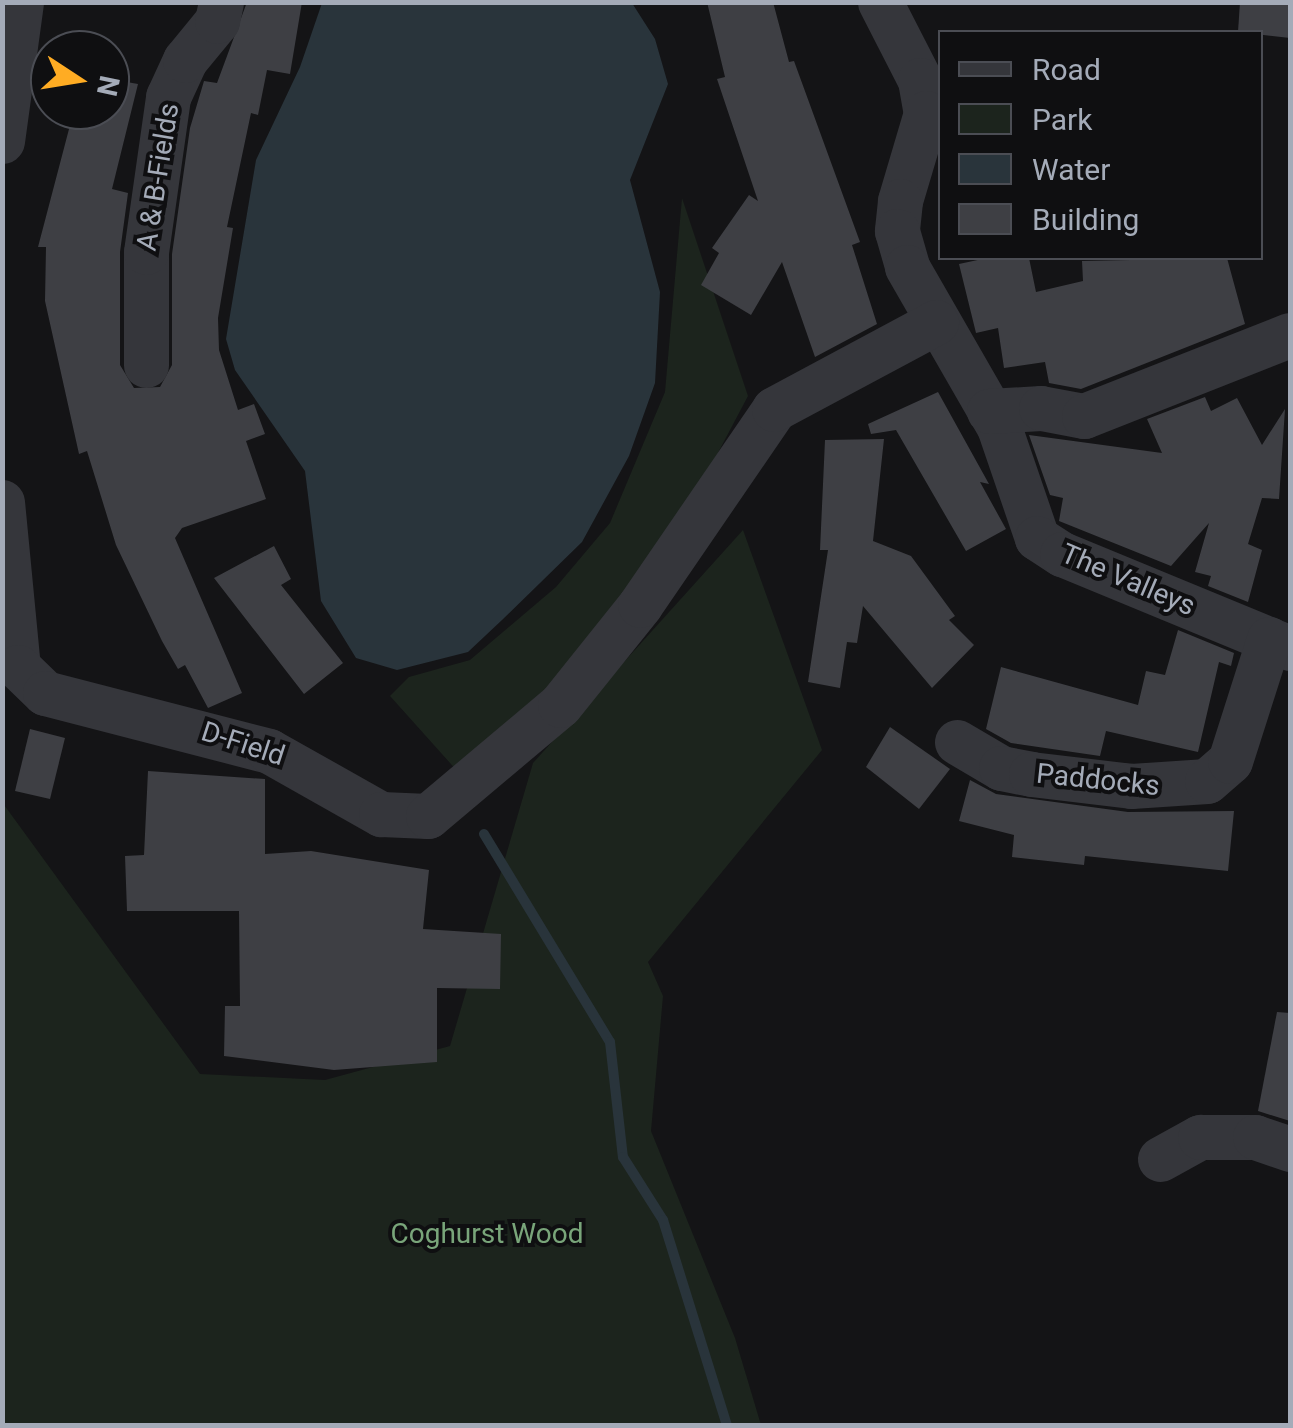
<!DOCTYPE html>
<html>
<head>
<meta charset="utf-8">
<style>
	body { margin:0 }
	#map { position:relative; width:1293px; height:1428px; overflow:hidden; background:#141416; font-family:Roboto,sans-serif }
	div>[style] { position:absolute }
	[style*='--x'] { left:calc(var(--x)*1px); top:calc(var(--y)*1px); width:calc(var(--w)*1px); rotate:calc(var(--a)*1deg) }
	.green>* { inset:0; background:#1c241d }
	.water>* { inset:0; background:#29343b }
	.stream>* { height:10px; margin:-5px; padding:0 5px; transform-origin:5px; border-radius:5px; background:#29343b }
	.building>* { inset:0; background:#3e3f44 }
	.minor>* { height:45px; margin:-22.5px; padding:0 22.5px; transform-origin:22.5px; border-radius:22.5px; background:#35363b }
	span { translate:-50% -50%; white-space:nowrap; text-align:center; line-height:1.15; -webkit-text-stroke:8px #0f0f11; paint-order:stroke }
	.street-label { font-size:28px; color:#a4abb8 }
	.park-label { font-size:28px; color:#79a57a }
	.frame { position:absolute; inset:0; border:5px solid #a4abb8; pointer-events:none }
	.legend { position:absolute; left:938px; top:30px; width:325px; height:230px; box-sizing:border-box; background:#0f0f11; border:2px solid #4b4d54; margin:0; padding:12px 18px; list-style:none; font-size:30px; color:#a4abb8 }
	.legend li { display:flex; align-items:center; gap:20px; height:50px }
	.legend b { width:50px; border:2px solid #4b4d54 }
	.north { position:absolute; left:30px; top:30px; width:100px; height:100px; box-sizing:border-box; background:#0f0f11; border:2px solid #4b4d54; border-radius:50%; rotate:102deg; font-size:28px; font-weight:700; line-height:40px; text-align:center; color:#a4abb8 }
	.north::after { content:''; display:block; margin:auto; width:35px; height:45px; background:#ffac23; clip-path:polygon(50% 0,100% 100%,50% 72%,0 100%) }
</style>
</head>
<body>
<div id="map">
	<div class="green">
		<div style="clip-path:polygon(682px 198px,748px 396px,619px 640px,459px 773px,390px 696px,409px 677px,470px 660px,556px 587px,610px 523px,665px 392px)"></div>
		<div style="clip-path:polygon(743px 530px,822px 750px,648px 962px,663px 996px,651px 1131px,735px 1338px,761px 1425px,3px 1425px,2px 802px,200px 1074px,325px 1080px,450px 1046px,533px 763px)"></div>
	</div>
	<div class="water">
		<div style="clip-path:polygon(322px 3px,632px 3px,655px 39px,668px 84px,630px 180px,660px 292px,655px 383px,629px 456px,582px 542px,502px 620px,468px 652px,397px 670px,356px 658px,321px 601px,305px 471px,235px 370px,226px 339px,256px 160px,300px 67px)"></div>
	</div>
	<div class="stream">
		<div style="--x:484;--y:834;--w:243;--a:58.8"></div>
		<div style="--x:610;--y:1042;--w:116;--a:83.6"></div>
		<div style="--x:623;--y:1157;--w:75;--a:57.6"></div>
		<div style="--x:663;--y:1220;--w:216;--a:72.7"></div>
	</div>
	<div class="building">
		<div style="clip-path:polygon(247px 2px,302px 2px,290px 74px,267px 70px,258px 115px,251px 113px,227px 227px,233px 228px,218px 318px,219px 350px,238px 410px,254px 404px,265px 434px,246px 441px,266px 499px,182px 528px,175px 538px,242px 693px,208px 708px,185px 665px,178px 669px,162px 641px,116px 545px,87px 451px,79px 454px,45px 301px,46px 247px,38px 247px,74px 110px,110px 110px,110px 79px,138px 84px,112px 189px,128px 193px,120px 252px,120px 365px,134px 388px,160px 387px,172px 365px,172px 254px,190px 128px,204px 81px,217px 83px)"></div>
		<div style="clip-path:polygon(707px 2px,773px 2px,789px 62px,794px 61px,860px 242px,852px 245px,877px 324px,815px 357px,782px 262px,751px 315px,701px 285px,719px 253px,712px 248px,749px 195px,758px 201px,717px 79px,725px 77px)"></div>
		<div style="clip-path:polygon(1240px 2px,1290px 2px,1290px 38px,1238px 32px)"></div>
		<div style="clip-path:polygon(987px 258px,1029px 258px,1036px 292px,1083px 281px,1082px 261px,1227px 258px,1245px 324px,1081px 389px,1049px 383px,1045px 362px,1004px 368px,998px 328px,976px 333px,959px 264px)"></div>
		<div style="clip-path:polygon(938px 392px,989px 484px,980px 482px,1006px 529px,966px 551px,896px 430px,871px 434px,868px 424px)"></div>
		<div style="clip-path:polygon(1205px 397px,1211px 411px,1237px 398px,1262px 445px,1285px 409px,1279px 499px,1262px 498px,1248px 544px,1262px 550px,1248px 602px,1208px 586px,1211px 576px,1195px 572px,1209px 523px,1171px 566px,1059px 521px,1063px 498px,1050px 495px,1029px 435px,1162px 453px,1147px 419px)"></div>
		<div style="clip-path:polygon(884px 439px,873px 541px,911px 556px,955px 616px,949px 620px,974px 645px,932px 688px,863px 606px,857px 643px,847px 642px,840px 688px,808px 682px,828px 550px,820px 550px,825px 440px)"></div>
		<div style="clip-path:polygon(274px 546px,291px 579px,281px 585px,343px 663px,304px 694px,214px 578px)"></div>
		<div style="clip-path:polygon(1178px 630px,1234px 653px,1231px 666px,1219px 662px,1198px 752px,1106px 731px,1100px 756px,1011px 743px,986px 729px,1001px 667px,1138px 705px,1146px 671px,1165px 675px)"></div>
		<div style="clip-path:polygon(890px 727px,950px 769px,919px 809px,866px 767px)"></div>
		<div style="clip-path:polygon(30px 729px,65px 738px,50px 799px,15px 791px)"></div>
		<div style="clip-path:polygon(148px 771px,265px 779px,265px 854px,311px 851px,429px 870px,423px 929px,501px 934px,500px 989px,437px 988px,437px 1062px,334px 1070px,224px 1056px,225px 1006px,240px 1006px,239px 911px,127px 911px,125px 856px,144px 855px)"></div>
		<div style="clip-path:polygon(970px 780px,996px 794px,1128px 812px,1234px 811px,1228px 871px,1085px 856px,1084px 865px,1012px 857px,1014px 835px,959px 821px)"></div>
		<div style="clip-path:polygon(1277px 1012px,1290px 1013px,1290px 1121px,1258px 1111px)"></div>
	</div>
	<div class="minor">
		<div style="--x:880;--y:2;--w:88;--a:62.9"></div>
		<div style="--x:920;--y:80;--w:34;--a:80"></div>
		<div style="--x:926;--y:113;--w:92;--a:106.5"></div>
		<div style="--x:900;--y:201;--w:30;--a:96"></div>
		<div style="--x:897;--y:231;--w:37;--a:74"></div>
		<div style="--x:907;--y:267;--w:185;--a:60.1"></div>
		<div style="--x:999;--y:427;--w:117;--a:71.1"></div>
		<div style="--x:1037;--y:538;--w:30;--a:33"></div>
		<div style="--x:1062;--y:554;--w:247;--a:22.4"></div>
		<div style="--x:2;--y:141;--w:140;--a:-82.2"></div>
		<div style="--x:146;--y:365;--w:113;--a:-90"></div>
		<div style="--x:146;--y:252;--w:157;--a:-81.9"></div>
		<div style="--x:168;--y:97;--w:41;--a:-65.3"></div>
		<div style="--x:185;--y:60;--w:50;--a:-50.6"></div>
		<div style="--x:217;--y:21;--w:19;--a:-78"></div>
		<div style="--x:989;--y:411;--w:52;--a:-3.3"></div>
		<div style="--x:1041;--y:408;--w:44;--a:10.5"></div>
		<div style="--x:1084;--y:416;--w:221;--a:-21.5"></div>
		<div style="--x:2;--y:502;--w:166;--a:84.5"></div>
		<div style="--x:18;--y:667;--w:37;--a:44"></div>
		<div style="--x:45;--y:693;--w:231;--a:14.5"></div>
		<div style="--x:269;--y:751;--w:129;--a:29.4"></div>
		<div style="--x:381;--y:814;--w:47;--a:2.4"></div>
		<div style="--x:428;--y:816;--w:172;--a:-40.1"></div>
		<div style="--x:560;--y:705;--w:128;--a:-51.3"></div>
		<div style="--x:640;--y:605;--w:237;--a:-55.6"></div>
		<div style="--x:774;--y:409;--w:184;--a:-28.2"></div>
		<div style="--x:957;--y:742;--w:51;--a:30.6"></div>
		<div style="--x:1001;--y:768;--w:31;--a:11"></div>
		<div style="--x:1031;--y:774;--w:101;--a:6.8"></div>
		<div style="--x:1131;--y:786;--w:76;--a:-3.8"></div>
		<div style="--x:1207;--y:781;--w:30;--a:-41"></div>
		<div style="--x:1230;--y:761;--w:128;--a:-72.3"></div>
		<div style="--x:1160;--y:1159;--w:46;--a:-28.8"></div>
		<div style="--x:1200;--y:1137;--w:55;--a:0"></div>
		<div style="--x:1255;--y:1137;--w:37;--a:19"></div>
	</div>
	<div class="street-label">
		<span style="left:158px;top:177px;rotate:-81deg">A &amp; B-Fields</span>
		<span style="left:1128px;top:580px;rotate:23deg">The Valleys</span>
		<span style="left:243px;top:744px;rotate:18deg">D-Field</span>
		<span style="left:1098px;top:780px;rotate:6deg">Paddocks</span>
	</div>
	<div class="park-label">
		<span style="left:487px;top:1234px">Coghurst Wood</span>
	</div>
	<div class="frame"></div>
	<ul class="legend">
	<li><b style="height:12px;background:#35363b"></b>Road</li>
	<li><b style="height:28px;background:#1c241d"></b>Park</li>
	<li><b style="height:28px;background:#29343b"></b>Water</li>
	<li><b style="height:28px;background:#3e3f44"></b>Building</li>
	</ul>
	<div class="north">N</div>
</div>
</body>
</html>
